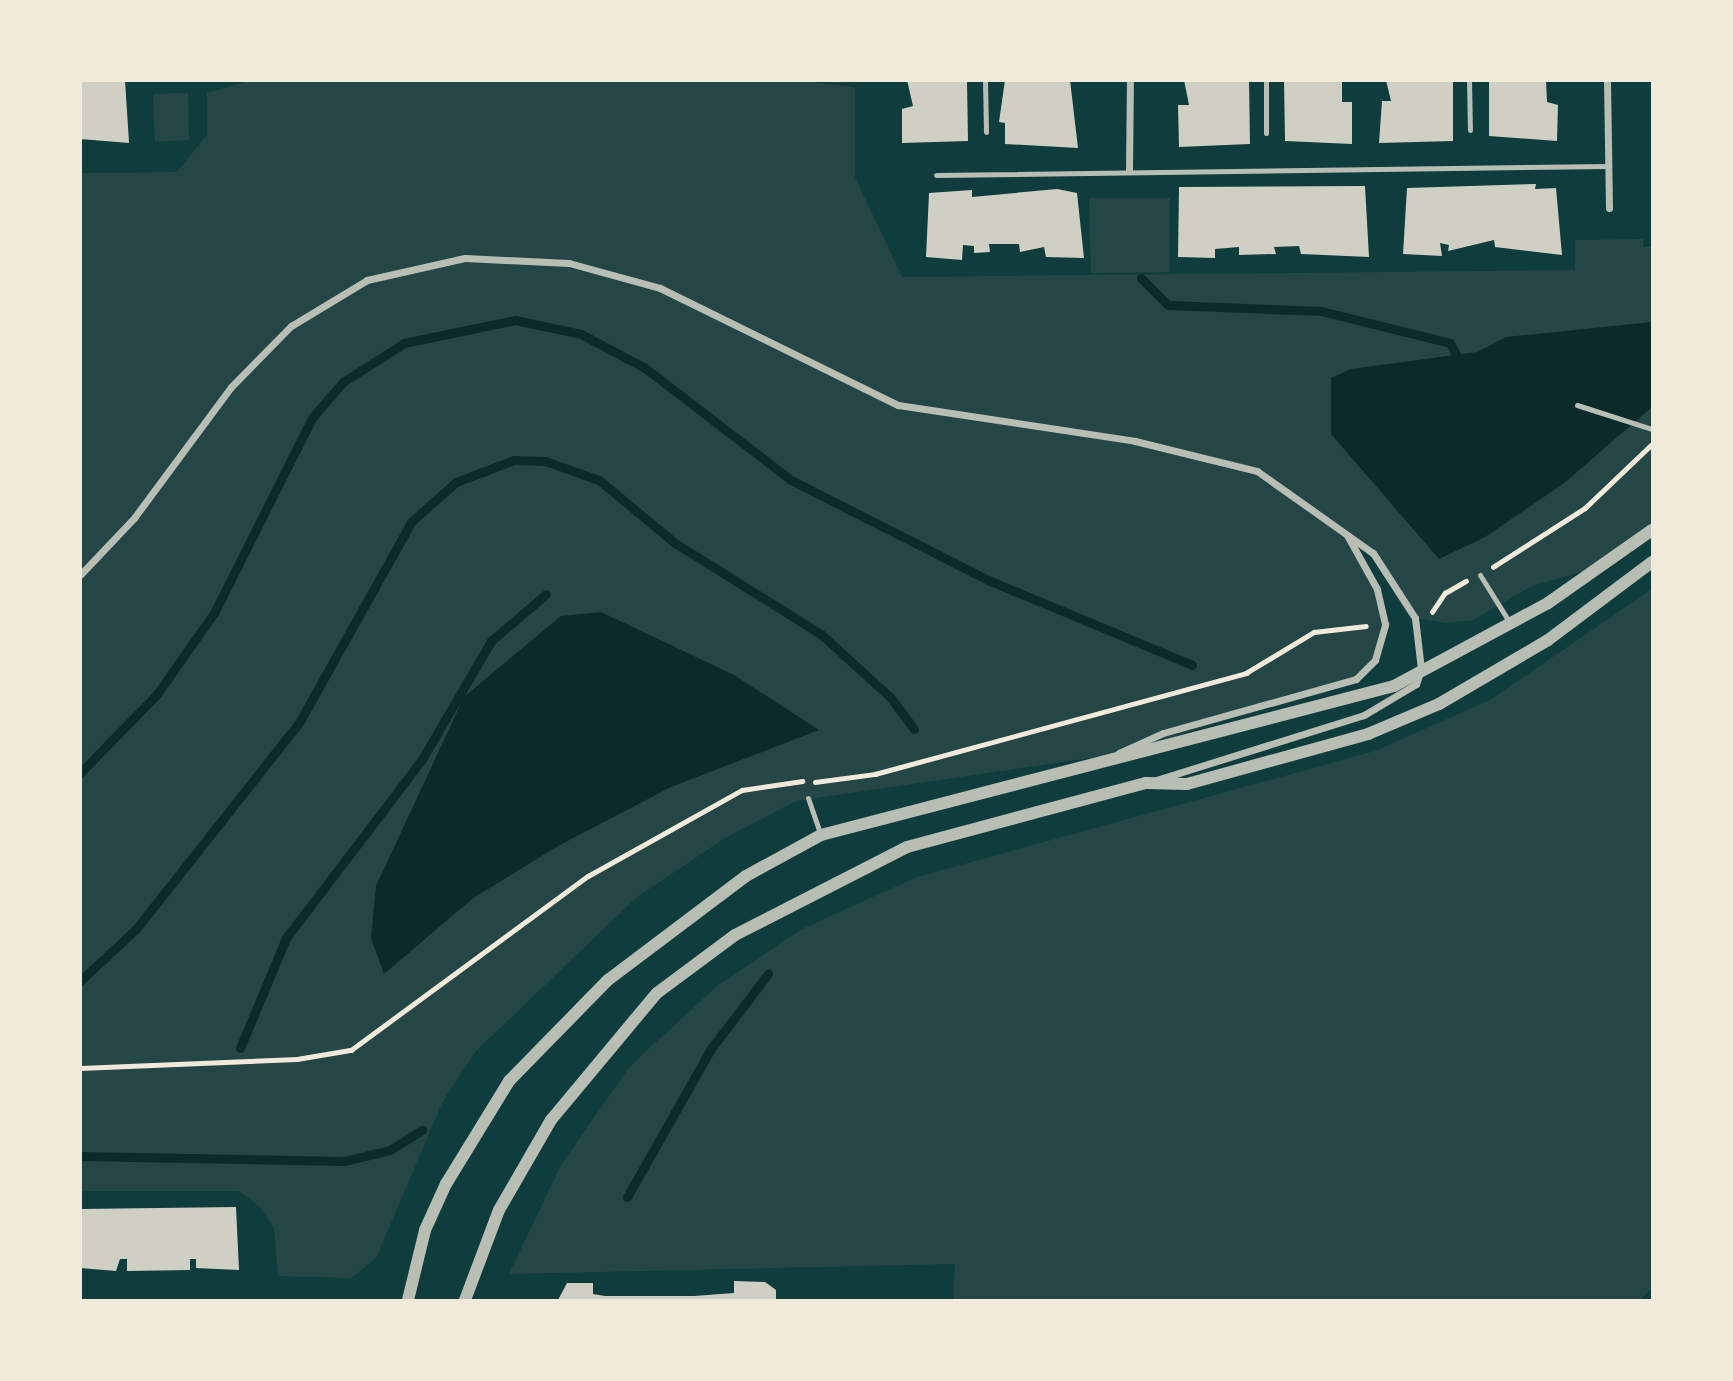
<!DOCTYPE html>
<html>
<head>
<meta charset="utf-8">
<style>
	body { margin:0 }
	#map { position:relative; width:1733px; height:1381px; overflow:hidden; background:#0f3d3e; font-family:Barlow,sans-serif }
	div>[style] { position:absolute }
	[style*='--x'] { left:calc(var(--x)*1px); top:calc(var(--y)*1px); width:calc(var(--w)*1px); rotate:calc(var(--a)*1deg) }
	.green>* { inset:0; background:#244646 }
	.water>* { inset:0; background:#0a2a2b }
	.stream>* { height:9px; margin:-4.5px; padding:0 4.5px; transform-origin:4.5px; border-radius:4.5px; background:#0a2a2b }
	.building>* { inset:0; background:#cfcfc3 }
	.path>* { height:4.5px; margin:-2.25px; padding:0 2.25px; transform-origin:2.25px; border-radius:2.25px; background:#f1e9da }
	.service>* { height:5px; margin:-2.5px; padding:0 2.5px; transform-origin:2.5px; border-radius:2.5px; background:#b8beb3 }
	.minor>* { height:7px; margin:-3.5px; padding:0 3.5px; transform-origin:3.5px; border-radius:3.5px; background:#b8beb3 }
	.tertiary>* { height:12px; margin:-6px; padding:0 6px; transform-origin:6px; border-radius:6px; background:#b8beb3 }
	span { translate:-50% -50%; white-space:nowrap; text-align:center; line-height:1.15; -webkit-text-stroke:6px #f1e9da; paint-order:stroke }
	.frame { position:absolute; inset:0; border:82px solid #f1e9da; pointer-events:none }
</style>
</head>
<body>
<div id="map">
	<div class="green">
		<div style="clip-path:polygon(792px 80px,855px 87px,855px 177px,902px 277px,1575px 270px,1575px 240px,1643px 239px,1643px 247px,1652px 247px,1652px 530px,1610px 564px,1532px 586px,1473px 620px,1446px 623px,1415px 618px,1393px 577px,1346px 532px,1377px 589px,1385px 624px,1375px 660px,1356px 679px,1117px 754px,796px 801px,725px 838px,637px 897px,476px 1051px,443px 1101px,376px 1258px,351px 1278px,278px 1276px,274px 1228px,259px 1206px,238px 1191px,81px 1191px,80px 173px,177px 172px,207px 135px,207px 93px,249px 81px)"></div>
		<div style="clip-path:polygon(188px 93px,189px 140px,155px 142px,153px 94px)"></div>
		<div style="clip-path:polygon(1089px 198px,1170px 198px,1170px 272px,1091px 273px)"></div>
		<div style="clip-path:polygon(1652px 589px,1652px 1289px,1639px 1300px,953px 1300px,955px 1264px,509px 1274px,561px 1165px,630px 1066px,716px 987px,800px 930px,917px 877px,1375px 751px,1490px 700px)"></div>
	</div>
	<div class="water">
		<div style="clip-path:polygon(1652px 322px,1652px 407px,1563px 484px,1485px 537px,1439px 559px,1331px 434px,1331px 378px,1351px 369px,1477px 352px,1506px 337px)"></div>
		<div style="clip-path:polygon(601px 612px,734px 675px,819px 730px,671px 787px,558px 846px,472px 899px,384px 974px,371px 938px,376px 886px,464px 697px,561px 616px)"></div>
	</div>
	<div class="stream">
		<div style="--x:1141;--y:278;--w:38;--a:45"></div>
		<div style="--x:1168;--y:305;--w:153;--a:2.2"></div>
		<div style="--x:1321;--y:311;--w:133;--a:13.9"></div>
		<div style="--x:1450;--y:343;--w:21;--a:62"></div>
		<div style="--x:80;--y:773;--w:110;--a:-45.7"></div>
		<div style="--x:157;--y:694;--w:99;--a:-54.9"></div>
		<div style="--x:214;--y:613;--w:218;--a:-63.3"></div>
		<div style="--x:312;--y:418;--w:48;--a:-49.3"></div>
		<div style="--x:343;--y:382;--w:72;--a:-32.6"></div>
		<div style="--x:404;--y:343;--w:113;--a:-11.7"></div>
		<div style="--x:515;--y:320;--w:67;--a:12"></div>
		<div style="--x:581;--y:334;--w:72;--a:28"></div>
		<div style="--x:645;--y:368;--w:184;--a:37.5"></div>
		<div style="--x:791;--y:480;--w:221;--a:26.9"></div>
		<div style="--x:988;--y:580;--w:221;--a:22.6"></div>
		<div style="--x:80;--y:981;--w:76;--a:-42.9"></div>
		<div style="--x:136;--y:929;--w:265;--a:-51.7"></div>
		<div style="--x:300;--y:721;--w:228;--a:-60.8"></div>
		<div style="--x:411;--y:522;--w:60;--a:-41.6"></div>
		<div style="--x:456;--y:482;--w:62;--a:-20.8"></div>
		<div style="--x:514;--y:460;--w:31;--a:2"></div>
		<div style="--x:545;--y:461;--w:57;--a:19.4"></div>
		<div style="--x:599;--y:480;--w:99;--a:39.7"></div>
		<div style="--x:675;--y:543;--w:173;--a:32"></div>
		<div style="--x:822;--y:635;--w:92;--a:42.4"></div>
		<div style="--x:890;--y:697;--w:40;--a:53"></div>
		<div style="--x:240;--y:1048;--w:119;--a:-67.3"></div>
		<div style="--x:286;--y:938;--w:223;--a:-52.7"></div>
		<div style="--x:421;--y:761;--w:139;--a:-59.7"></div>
		<div style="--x:491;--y:641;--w:72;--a:-40.5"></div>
		<div style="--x:80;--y:1156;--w:264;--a:1.1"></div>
		<div style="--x:344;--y:1161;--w:47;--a:-13.4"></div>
		<div style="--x:390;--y:1150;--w:38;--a:-32"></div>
		<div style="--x:627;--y:1197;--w:169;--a:-60.5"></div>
		<div style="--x:710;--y:1050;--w:96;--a:-52.7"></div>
	</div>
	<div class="building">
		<div style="clip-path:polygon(80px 80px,125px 80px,129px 143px,80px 139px)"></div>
		<div style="clip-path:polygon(907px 80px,967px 80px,968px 141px,902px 143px,902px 109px,913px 106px)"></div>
		<div style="clip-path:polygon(1005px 80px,1070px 80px,1078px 148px,1005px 144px,1005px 123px,999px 122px)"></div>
		<div style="clip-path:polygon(1184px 80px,1249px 80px,1250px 144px,1179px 147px,1178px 105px,1189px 105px)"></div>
		<div style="clip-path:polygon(1284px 80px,1342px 80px,1342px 102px,1352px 102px,1352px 144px,1285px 141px)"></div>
		<div style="clip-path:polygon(1386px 80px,1453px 80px,1453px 141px,1379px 143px,1382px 101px,1391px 101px)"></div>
		<div style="clip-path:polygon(1489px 80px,1546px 80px,1547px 102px,1558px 105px,1557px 141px,1489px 136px)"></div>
		<div style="clip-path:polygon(1536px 184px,1535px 189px,1556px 188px,1562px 255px,1495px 247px,1494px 240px,1448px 251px,1449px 245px,1440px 243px,1442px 256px,1403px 254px,1407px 188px)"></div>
		<div style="clip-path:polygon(1365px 186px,1369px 257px,1301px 254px,1299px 246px,1274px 247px,1276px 254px,1239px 255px,1239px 247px,1215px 249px,1215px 258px,1178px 257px,1179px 187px)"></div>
		<div style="clip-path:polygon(1057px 189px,1077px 193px,1084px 258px,1046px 257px,1044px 247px,1020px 252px,1019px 244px,989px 244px,990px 252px,974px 253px,974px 246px,963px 245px,962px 260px,926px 257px,929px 193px,972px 190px,972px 197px)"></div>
		<div style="clip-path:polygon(236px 1207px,239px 1270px,196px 1268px,196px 1259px,190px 1259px,190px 1270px,127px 1271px,127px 1259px,120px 1259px,116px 1271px,80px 1268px,80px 1209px)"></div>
		<div style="clip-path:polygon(734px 1281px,765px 1282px,776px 1290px,776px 1300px,558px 1300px,567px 1283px,593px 1283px,593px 1294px,605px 1296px,694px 1296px,734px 1293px)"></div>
	</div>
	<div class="path">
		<div style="--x:1493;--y:567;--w:109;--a:-32.7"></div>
		<div style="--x:1585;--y:508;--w:91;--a:-43.7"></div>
		<div style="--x:1432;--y:612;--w:23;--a:-56"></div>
		<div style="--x:1445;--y:593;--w:24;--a:-30"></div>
		<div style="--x:815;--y:782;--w:61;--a:-7.6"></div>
		<div style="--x:875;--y:774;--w:385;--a:-15.2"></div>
		<div style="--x:1246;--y:673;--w:79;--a:-31.1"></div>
		<div style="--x:1314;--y:632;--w:52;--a:-6.6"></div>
		<div style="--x:80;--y:1068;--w:217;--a:-2.4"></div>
		<div style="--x:297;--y:1059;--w:55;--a:-9.5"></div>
		<div style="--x:351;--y:1050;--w:294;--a:-36.3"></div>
		<div style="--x:588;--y:876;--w:176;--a:-29.2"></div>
		<div style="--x:742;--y:790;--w:61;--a:-8.5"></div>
	</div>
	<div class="service">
		<div style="--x:985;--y:80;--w:52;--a:88.9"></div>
		<div style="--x:1266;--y:80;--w:53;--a:90"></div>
		<div style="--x:1469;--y:80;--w:50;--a:88.9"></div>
		<div style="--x:936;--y:175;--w:672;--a:-0.77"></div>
		<div style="--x:1577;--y:405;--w:79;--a:17.7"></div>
		<div style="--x:1480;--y:575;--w:57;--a:58"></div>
		<div style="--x:808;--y:798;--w:39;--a:71"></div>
	</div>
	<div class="minor">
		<div style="--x:1607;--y:80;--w:128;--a:89.1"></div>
		<div style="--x:1129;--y:171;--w:91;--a:-89.4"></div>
		<div style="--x:80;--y:575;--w:79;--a:-46.5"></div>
		<div style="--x:134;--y:518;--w:163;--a:-53.5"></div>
		<div style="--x:231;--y:387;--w:86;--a:-45.5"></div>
		<div style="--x:291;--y:326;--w:89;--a:-31.2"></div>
		<div style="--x:367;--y:280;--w:100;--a:-12.7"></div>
		<div style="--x:465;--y:258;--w:104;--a:2.8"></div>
		<div style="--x:569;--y:263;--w:94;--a:15.4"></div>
		<div style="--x:660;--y:288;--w:265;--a:26.2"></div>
		<div style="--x:898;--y:405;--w:240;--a:8.6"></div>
		<div style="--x:1135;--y:441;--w:126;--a:13.8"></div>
		<div style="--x:1257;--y:471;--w:142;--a:35.3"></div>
		<div style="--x:1373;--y:553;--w:77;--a:57.1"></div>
		<div style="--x:1415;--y:618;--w:51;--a:83.3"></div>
		<div style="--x:1421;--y:669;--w:16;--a:108"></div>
		<div style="--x:1416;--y:684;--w:61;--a:149.2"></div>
		<div style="--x:1364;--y:715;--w:218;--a:162.6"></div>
		<div style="--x:1119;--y:753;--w:48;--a:-24.4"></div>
		<div style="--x:1163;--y:733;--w:200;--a:-15.6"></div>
		<div style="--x:1356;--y:679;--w:27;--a:-45"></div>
		<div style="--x:1375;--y:660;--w:37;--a:-74"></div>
		<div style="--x:1385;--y:624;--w:36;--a:-103"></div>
		<div style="--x:1377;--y:589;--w:62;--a:-119.1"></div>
	</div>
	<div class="tertiary">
		<div style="--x:408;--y:1300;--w:72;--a:-76.3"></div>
		<div style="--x:425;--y:1230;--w:51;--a:-65.5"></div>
		<div style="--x:446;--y:1184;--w:121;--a:-58.5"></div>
		<div style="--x:509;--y:1081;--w:141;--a:-45.6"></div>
		<div style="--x:608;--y:980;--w:173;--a:-37"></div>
		<div style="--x:746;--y:876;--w:85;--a:-28.7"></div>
		<div style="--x:821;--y:835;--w:592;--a:-14.58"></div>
		<div style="--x:1394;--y:686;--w:175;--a:-28.3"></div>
		<div style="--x:1548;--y:603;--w:127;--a:-35.1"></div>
		<div style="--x:465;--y:1300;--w:96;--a:-69.3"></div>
		<div style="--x:499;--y:1210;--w:104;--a:-60"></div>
		<div style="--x:551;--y:1120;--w:165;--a:-50.2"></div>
		<div style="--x:657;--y:993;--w:97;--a:-36.6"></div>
		<div style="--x:735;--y:935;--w:193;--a:-27.1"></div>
		<div style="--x:907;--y:847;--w:247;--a:-15"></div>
		<div style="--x:1146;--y:783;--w:41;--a:1.4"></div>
		<div style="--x:1187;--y:784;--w:188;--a:-15.4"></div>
		<div style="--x:1368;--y:734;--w:77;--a:-22.9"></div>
		<div style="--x:1439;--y:704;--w:126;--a:-30.4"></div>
		<div style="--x:1548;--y:640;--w:130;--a:-36.9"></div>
	</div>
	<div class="frame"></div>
</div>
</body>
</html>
